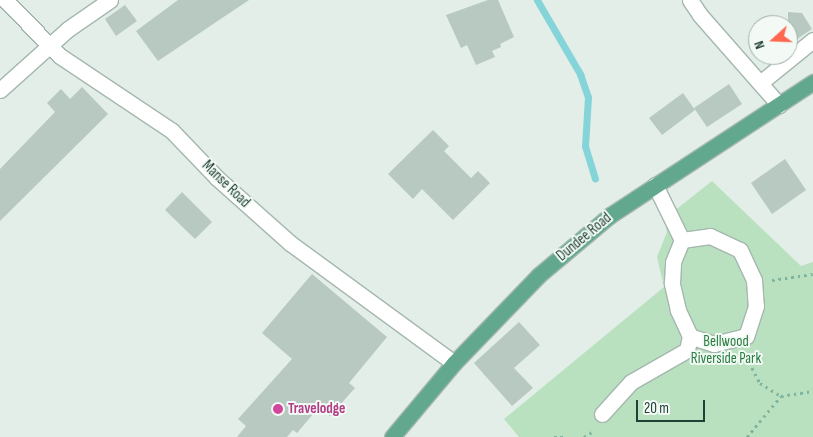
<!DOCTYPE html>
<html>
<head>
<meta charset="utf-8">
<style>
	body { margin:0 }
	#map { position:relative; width:813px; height:437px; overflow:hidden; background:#e2eee7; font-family:"Sofia Sans Condensed",sans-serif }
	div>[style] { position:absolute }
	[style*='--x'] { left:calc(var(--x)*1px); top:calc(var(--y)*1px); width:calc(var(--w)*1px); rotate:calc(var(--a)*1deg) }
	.green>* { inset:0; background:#b9e1c0 }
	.stream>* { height:7px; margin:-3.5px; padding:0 3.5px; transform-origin:3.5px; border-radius:3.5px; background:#85d4d9 }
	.building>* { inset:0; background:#b7c9c0 }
	.path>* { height:3px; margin-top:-1.5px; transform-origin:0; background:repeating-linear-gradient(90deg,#7fb59e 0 2.5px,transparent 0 6.5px) }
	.roads { filter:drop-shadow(1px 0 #a4b7ae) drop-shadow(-1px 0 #a4b7ae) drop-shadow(0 1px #a4b7ae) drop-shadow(0 -1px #a4b7ae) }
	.minor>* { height:15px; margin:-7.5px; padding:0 7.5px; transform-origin:7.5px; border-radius:7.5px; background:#fff }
	.major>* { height:15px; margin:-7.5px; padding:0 7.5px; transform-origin:7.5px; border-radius:7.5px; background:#62a88f }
	.dots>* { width:14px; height:14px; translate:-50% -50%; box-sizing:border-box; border:2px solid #f3faf6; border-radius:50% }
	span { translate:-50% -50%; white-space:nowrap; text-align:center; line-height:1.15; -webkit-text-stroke:4px #f3faf6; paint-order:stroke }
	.street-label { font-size:15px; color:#204135 }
	.park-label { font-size:15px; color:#267c3e }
	.hotel-label { font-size:15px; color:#b23c85; font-weight:700 }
	.left { translate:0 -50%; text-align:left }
	.north { position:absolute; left:748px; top:15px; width:50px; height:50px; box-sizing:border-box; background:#f3faf6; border:1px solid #9fb0a9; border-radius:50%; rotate:250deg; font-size:14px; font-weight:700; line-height:20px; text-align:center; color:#204135 }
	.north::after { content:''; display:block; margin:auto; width:18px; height:22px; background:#ff684f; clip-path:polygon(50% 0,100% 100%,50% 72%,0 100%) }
	.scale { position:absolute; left:636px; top:400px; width:69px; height:22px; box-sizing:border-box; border:2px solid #204135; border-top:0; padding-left:6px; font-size:15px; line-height:18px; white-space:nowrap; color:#204135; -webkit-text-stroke:4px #f3faf6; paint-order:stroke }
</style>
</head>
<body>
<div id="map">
	<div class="green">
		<div style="clip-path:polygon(712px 181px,801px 266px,813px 262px,813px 437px,519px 437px,504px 419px,664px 287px,657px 257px,667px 232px,664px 219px)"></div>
	</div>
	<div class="stream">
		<div style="--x:537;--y:0;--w:86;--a:59.8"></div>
		<div style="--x:580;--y:74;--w:24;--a:71"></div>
		<div style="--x:588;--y:97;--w:49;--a:93.5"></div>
		<div style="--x:585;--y:146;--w:34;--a:73"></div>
	</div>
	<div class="building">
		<div style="clip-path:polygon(178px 0,249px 0,158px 61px,136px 31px)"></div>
		<div style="clip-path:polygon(488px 0,498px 0,514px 37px,500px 44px,501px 47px,492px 51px,495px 57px,476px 65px,467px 45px,461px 48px,446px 15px)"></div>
		<div style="clip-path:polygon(125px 5px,137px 21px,116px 36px,105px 19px)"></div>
		<div style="clip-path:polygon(788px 12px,802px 13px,812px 29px,788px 45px)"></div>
		<div style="clip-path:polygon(729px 84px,742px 104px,707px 127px,694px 108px)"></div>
		<div style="clip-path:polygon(82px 87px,108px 114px,0 221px,0 169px,55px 112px,47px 103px,61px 89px,70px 99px)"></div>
		<div style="clip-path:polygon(683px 93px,695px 110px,662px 135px,649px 118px)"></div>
		<div style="clip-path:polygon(433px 130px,449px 146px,444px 151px,471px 178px,478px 171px,490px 183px,453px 220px,422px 189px,413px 199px,388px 174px)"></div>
		<div style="clip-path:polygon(785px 159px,806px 190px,772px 214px,751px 183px)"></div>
		<div style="clip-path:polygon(182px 192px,212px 222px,195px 239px,165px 210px)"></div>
		<div style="clip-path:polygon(312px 274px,387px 337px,349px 383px,355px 388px,330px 416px,319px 407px,297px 433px,293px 430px,287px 437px,237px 437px,246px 426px,238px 419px,292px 359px,262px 333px)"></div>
		<div style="clip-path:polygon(519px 322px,540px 345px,514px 368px,533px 388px,512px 406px,474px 363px)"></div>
	</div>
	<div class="path">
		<div style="--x:772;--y:280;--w:41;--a:-8.3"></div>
		<div style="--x:746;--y:356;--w:30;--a:63"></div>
		<div style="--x:760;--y:383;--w:25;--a:32"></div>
		<div style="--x:781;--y:396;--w:32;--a:-9"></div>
		<div style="--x:554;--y:437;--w:13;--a:0"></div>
		<div style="--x:584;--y:437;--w:13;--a:-32"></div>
		<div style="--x:747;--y:437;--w:53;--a:-50.3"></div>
	</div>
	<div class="roads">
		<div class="minor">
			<div style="--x:5;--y:0;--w:78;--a:45.5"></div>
			<div style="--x:60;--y:56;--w:135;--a:33.8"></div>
			<div style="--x:172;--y:131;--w:65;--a:46.2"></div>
			<div style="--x:217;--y:178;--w:98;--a:41.7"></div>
			<div style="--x:290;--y:243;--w:203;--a:36.2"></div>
			<div style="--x:690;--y:0;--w:18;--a:56"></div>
			<div style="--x:700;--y:15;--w:120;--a:48.7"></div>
			<div style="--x:760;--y:83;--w:68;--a:-39.1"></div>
			<div style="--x:0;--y:90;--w:91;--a:-41.9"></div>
			<div style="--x:68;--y:29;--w:51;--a:-34.6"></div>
			<div style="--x:655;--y:185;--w:61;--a:63.9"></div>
			<div style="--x:682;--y:240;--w:28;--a:-8"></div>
			<div style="--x:710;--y:236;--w:33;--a:25"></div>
			<div style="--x:740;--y:250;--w:33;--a:65"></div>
			<div style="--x:754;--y:280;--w:26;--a:86"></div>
			<div style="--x:756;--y:306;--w:32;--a:108"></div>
			<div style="--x:746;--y:336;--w:33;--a:166"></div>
			<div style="--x:714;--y:344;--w:25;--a:-162"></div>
			<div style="--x:690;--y:336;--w:29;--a:-115"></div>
			<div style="--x:678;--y:310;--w:28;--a:-103"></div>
			<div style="--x:672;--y:283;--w:21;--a:-87"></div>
			<div style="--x:673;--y:262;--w:24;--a:-68"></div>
			<div style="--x:602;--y:414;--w:43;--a:-47.8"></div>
			<div style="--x:631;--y:382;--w:64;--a:-29.7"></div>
			<div style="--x:687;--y:350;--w:14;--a:-78"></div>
		</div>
		<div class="major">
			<div style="--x:392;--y:437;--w:97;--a:-50"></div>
			<div style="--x:454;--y:363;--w:122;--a:-46"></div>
			<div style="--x:539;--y:275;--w:92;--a:-40.1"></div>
			<div style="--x:609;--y:216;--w:244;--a:-33.3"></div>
		</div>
	</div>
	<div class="dots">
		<div style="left:278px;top:409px;background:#d1479c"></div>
	</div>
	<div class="street-label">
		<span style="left:226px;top:184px;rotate:44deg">Manse Road</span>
		<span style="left:584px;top:237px;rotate:-40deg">Dundee Road</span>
	</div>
	<div class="park-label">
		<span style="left:726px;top:350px">Bellwood<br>Riverside Park</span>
	</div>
	<div class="hotel-label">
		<span class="left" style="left:288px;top:409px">Travelodge</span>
	</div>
	<div class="north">N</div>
	<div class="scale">20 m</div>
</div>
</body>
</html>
